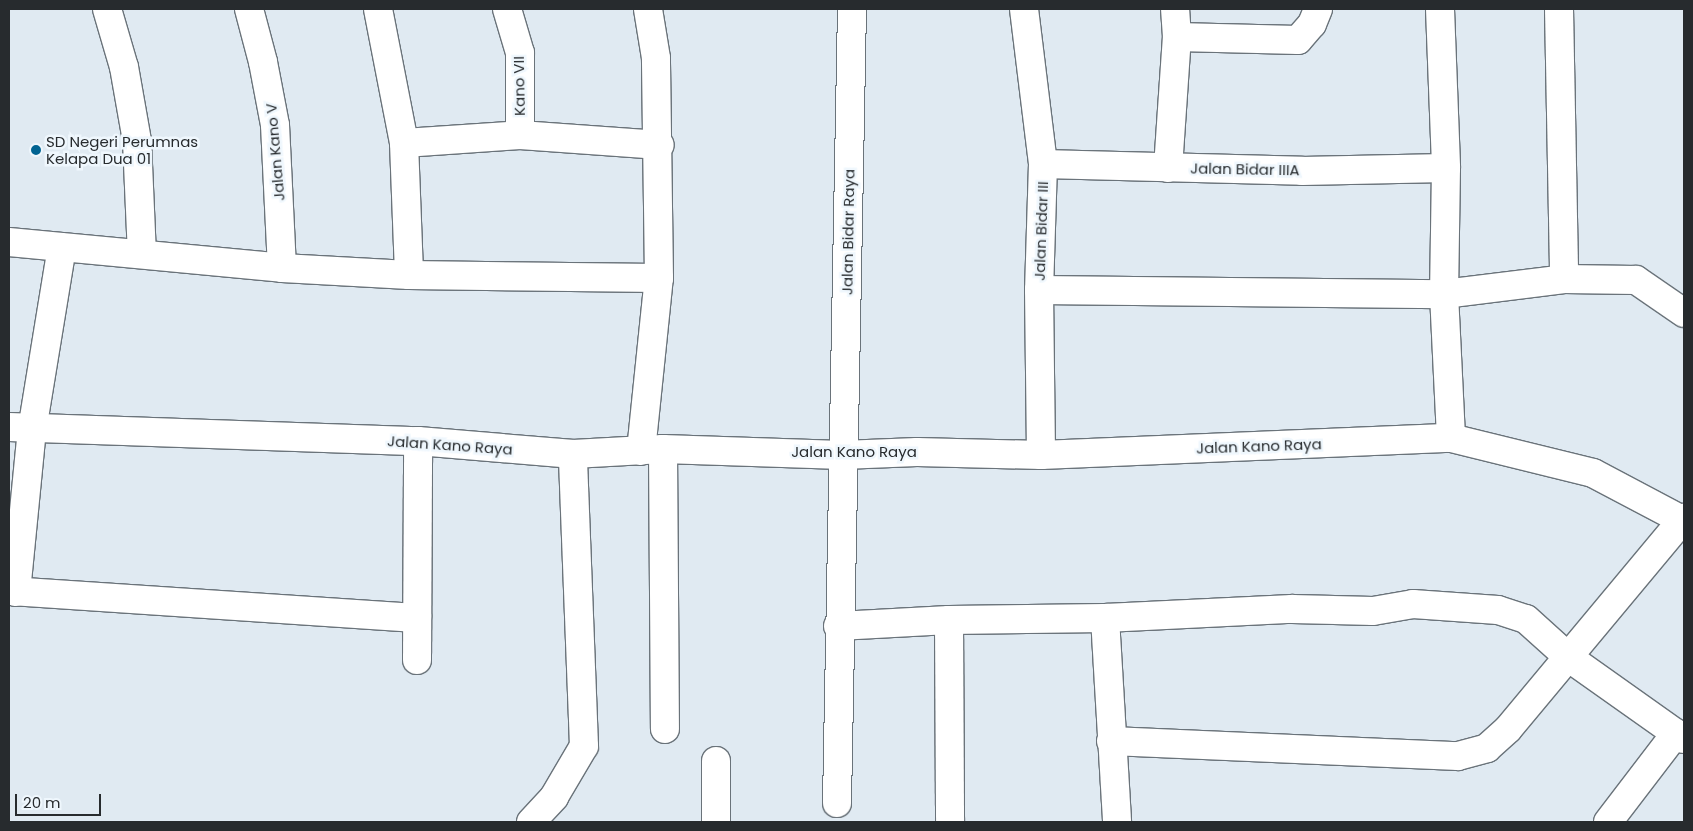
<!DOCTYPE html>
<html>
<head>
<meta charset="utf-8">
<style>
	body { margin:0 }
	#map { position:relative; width:1693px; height:831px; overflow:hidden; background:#e0eaf2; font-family:Poppins,sans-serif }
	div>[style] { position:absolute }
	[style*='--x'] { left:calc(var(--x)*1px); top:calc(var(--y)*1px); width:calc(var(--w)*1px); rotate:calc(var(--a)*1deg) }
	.roads { filter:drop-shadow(1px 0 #6a737a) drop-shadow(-1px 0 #6a737a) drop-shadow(0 1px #6a737a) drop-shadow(0 -1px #6a737a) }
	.minor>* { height:28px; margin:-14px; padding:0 14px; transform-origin:14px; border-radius:14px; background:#fff }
	.dots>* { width:14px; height:14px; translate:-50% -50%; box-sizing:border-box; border:2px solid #eff7fd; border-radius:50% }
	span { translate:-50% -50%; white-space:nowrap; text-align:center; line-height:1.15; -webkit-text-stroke:5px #eff7fd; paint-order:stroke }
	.street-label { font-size:15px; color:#272b2e }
	.poi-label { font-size:15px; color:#272b2e }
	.left { translate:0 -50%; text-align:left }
	.frame { position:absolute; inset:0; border:10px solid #272b2e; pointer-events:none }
	.scale { position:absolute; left:15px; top:794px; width:86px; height:22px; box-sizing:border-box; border:2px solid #272b2e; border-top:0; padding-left:6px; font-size:15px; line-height:18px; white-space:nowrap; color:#272b2e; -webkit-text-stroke:4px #eff7fd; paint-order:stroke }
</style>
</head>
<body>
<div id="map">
	<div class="roads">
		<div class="minor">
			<div style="--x:107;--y:9;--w:60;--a:73.7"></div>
			<div style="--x:124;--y:67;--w:75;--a:80"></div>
			<div style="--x:137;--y:141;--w:113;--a:87.5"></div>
			<div style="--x:249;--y:9;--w:55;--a:75.2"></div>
			<div style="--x:263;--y:62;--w:64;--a:79.2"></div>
			<div style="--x:275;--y:125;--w:143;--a:87.2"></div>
			<div style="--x:378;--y:9;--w:136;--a:79"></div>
			<div style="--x:404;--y:143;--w:132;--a:87.8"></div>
			<div style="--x:507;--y:9;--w:46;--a:73.5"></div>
			<div style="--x:520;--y:53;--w:82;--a:90"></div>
			<div style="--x:1024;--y:9;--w:156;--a:83"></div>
			<div style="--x:1043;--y:164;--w:126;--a:91.8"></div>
			<div style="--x:1039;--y:290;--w:165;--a:89.3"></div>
			<div style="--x:1440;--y:9;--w:159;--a:87.8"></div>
			<div style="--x:1446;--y:168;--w:126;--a:90.9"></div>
			<div style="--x:1444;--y:294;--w:144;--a:87.2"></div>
			<div style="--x:1559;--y:9;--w:270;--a:88.9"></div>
			<div style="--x:1177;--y:37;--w:121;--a:1.4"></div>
			<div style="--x:1298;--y:40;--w:21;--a:-49"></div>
			<div style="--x:1312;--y:24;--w:16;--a:-68"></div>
			<div style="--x:404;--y:143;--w:116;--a:-3.9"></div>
			<div style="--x:520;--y:135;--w:140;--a:4.1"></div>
			<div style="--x:1043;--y:164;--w:259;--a:1.5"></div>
			<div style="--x:1302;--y:171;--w:144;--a:-1.2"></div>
			<div style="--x:1168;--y:168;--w:131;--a:-86.1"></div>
			<div style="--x:1177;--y:37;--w:28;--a:-94"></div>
			<div style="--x:9;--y:242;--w:274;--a:5.4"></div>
			<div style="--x:282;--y:268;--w:127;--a:3.2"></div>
			<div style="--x:409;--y:275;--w:250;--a:0.7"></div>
			<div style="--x:1039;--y:290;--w:405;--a:0.6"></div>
			<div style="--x:1444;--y:294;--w:121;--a:-7.1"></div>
			<div style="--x:1564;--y:279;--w:72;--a:0.8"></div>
			<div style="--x:1636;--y:280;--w:58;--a:34.5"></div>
			<div style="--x:9;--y:427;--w:409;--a:2"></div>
			<div style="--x:418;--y:441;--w:156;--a:4.8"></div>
			<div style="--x:573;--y:454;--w:90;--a:-3.2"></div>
			<div style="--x:663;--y:449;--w:179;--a:1.9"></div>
			<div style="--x:842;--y:455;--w:75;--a:-2.3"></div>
			<div style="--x:917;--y:452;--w:124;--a:1.4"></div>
			<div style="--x:1041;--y:455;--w:410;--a:-2.4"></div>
			<div style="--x:1451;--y:438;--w:146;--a:13.8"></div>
			<div style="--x:1593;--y:473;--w:103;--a:27.8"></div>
			<div style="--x:663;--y:449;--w:280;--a:89.6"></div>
			<div style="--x:641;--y:451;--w:174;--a:-84.1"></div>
			<div style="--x:659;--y:278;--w:220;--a:-90.8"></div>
			<div style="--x:656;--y:58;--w:50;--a:-99.3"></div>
			<div style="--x:9;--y:591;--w:409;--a:3.8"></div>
			<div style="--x:16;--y:592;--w:163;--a:-84.4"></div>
			<div style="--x:32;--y:430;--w:185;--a:-80.7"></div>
			<div style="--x:1105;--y:618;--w:204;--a:86.6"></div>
			<div style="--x:949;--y:620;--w:202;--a:89.7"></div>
			<div style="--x:838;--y:626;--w:111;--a:-3.1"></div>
			<div style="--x:949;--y:620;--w:156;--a:-0.7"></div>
			<div style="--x:1105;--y:618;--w:187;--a:-2.8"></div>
			<div style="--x:1292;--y:609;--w:81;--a:1.4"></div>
			<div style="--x:1373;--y:611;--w:41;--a:-9.9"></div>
			<div style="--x:1413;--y:604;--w:85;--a:4"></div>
			<div style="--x:1498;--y:610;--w:29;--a:18"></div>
			<div style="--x:1526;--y:619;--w:57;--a:42.1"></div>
			<div style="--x:1568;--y:657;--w:142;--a:35.3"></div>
			<div style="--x:417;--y:660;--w:219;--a:-89.7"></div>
			<div style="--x:1111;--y:741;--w:347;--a:2.5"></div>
			<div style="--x:1458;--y:756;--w:30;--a:-15"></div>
			<div style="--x:1487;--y:748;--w:28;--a:-42"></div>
			<div style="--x:1508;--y:729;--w:275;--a:-50.2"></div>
			<div style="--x:716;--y:761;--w:61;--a:90"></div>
			<div style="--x:837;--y:803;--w:794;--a:-88.92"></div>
			<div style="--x:531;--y:822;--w:34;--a:-47"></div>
			<div style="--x:554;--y:797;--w:59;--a:-59.5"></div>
			<div style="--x:584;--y:746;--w:292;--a:-92.2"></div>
			<div style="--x:1608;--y:822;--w:112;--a:-52.6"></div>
		</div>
	</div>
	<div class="dots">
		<div style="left:36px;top:150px;background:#006392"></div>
	</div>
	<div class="street-label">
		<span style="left:519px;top:86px;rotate:-91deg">Kano VII</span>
		<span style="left:275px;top:152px;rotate:-95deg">Jalan Kano V</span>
		<span style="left:1245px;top:169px;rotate:1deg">Jalan Bidar IIIA</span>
		<span style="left:1041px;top:231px;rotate:-88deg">Jalan Bidar III</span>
		<span style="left:848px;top:232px;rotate:-89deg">Jalan Bidar Raya</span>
		<span style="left:450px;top:445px;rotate:4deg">Jalan Kano Raya</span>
		<span style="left:1259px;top:446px;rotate:-2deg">Jalan Kano Raya</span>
		<span style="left:854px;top:452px">Jalan Kano Raya</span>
	</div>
	<div class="poi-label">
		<span class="left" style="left:46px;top:150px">SD Negeri Perumnas<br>Kelapa Dua 01</span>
	</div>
	<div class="frame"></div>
	<div class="scale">20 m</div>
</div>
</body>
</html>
